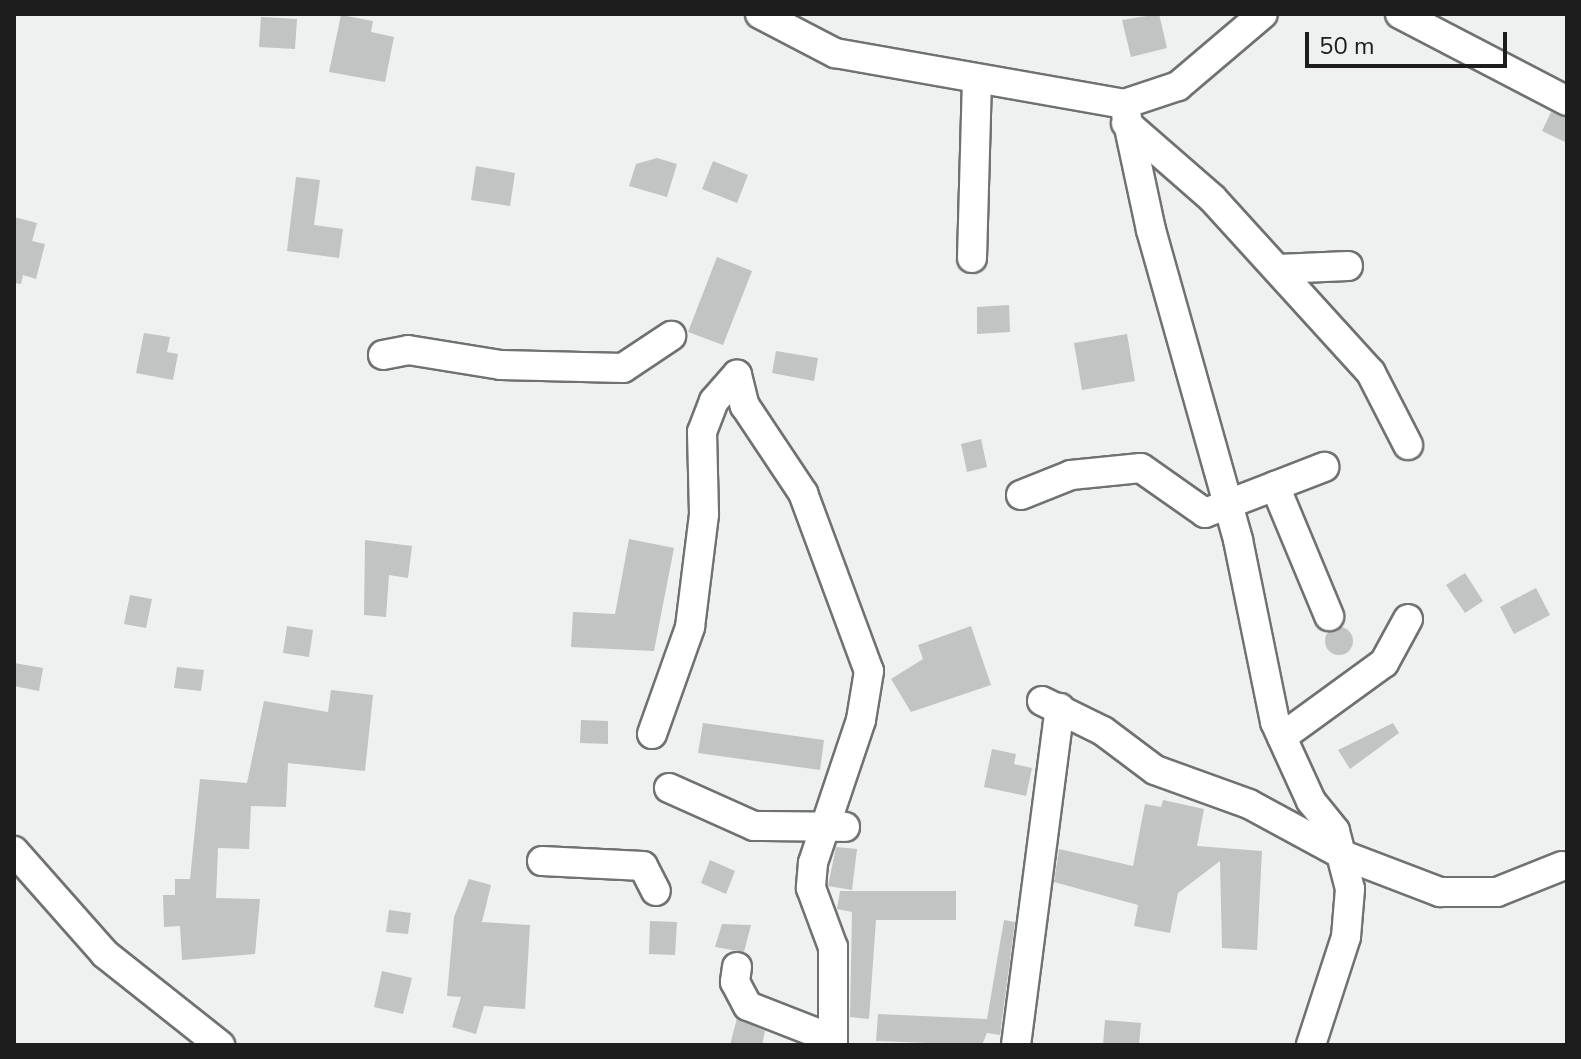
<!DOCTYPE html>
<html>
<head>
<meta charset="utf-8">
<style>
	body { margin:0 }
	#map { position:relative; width:1581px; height:1059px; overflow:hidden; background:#eef1ef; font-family:"Nunito Sans",sans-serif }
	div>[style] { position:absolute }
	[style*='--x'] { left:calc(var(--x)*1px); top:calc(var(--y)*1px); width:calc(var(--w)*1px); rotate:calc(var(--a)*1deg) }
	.building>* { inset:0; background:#c1c4c2 }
	.round { border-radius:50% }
	.roads { filter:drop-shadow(2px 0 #6f7270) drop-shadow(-2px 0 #6f7270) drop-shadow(0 2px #6f7270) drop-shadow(0 -2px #6f7270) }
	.minor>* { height:28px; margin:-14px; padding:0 14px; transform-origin:14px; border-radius:14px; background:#fff }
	span { translate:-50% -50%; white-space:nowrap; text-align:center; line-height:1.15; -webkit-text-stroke:6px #eef1ef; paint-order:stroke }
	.frame { position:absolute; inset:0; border:16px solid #1c1d1c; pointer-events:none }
	.scale { position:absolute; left:1305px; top:32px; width:202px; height:36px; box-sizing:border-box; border:4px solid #1c1d1c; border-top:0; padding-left:10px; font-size:24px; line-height:28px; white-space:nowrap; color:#1c1d1c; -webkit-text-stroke:6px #eef1ef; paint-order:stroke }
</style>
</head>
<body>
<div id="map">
	<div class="building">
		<div style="clip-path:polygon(1159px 14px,1167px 48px,1131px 57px,1122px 20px)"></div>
		<div style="clip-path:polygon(341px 15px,373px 21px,371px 32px,394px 37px,385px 82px,329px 72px)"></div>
		<div style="clip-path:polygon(261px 17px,297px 19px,295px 49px,259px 47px)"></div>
		<div style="clip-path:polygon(1551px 112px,1567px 118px,1567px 143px,1542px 131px)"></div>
		<div style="clip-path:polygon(657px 158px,677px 164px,667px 197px,629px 186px,636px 164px)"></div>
		<div style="clip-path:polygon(713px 161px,748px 175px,737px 203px,702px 189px)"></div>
		<div style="clip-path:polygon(476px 166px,515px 173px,510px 206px,471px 200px)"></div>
		<div style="clip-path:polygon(296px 177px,320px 180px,314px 225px,343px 229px,339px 258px,287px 251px)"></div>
		<div style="clip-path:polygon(14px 217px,37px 223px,32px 241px,45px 244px,36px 279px,23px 275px,21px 284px,14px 283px)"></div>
		<div style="clip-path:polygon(717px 257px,752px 271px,723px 345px,688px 332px)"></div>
		<div style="clip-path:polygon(1009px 305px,1010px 332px,977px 334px,977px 307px)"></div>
		<div style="clip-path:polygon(144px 333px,170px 337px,167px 352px,178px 354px,173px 380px,136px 373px)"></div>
		<div style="clip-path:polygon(1127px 334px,1135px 381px,1082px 390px,1074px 343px)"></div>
		<div style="clip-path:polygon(776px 351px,818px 358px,814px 381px,772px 373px)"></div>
		<div style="clip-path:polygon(981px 439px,987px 467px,967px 472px,961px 444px)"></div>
		<div style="clip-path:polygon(629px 539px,674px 548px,654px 651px,571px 647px,573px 612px,615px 614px)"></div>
		<div style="clip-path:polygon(365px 540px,412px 546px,408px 578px,389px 575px,386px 617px,364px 615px)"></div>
		<div style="clip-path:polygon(1465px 573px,1483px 601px,1465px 613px,1446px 585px)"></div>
		<div style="clip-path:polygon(1536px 588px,1550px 615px,1514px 634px,1500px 607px)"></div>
		<div style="clip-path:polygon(130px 595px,152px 599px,146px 628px,124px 624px)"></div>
		<div style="clip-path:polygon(287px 626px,313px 630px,309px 657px,283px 653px)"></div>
		<div style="clip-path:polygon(971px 626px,991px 685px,911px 712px,891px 679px,923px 659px,918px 645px)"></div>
		<div class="round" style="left:1325px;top:627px;width:28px;height:28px"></div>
		<div style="clip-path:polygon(14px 663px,43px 668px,39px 691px,14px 686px)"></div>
		<div style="clip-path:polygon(177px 667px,204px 670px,201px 691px,174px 688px)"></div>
		<div style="clip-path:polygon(331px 690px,373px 695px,365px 771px,288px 763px,286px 807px,251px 806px,249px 849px,218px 848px,216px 898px,260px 899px,255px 954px,182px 960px,180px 926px,164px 927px,163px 895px,175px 895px,175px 879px,190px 879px,200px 779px,247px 783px,264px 701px,328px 712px)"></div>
		<div style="clip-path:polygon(581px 720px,608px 721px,608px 744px,580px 743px)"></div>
		<div style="clip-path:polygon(703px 723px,824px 740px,820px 770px,698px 753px)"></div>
		<div style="clip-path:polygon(1393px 723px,1399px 733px,1350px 769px,1338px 750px)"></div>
		<div style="clip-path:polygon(992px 749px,1016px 754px,1014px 764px,1032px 768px,1026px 796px,984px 787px)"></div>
		<div style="clip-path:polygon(1163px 800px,1204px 809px,1197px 846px,1262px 851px,1257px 950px,1222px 948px,1220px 861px,1178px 893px,1170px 933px,1134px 926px,1138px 905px,1054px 882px,1059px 849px,1133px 866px,1145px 804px,1161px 807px)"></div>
		<div style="clip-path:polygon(836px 847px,857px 849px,852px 890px,828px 886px)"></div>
		<div style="clip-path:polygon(710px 860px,735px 871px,726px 894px,701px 883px)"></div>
		<div style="clip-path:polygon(469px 879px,491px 885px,482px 922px,530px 925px,525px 1009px,484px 1006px,476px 1034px,452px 1027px,461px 997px,447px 996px,454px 917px)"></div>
		<div style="clip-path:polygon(840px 891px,956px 891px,956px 920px,876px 920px,869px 1019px,850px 1017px,852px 912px,837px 909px)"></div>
		<div style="clip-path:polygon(389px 910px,411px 913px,408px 934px,386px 932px)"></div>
		<div style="clip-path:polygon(1004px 920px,1015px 922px,1000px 1035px,987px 1033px,982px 1045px,876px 1041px,878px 1014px,987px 1019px)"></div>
		<div style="clip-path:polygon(650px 921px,677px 922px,675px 955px,649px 954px)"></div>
		<div style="clip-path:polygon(722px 924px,751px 925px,744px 952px,715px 947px)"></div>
		<div style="clip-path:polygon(382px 971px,412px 978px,403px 1014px,374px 1007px)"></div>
		<div style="clip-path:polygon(737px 1018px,765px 1031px,762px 1045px,730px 1045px)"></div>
		<div style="clip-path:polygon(1105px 1020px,1141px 1023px,1139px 1045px,1103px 1045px)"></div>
	</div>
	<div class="roads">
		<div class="minor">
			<div style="--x:760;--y:14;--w:85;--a:27.5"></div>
			<div style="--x:835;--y:53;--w:293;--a:10"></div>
			<div style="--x:1124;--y:104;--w:57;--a:-18.4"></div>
			<div style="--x:1178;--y:86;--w:111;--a:-40.3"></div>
			<div style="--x:1400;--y:14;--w:188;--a:27.5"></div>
			<div style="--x:1124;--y:104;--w:129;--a:77.9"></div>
			<div style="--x:1151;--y:230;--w:322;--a:74.3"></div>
			<div style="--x:1238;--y:540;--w:186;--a:78.5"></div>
			<div style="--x:1275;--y:722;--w:87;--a:65.5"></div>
			<div style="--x:1311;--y:801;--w:38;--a:51"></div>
			<div style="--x:1335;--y:831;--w:60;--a:75.5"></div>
			<div style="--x:1350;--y:889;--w:48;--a:94.8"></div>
			<div style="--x:1346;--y:937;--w:114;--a:108"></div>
			<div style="--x:1126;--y:123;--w:114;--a:41.1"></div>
			<div style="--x:1212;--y:198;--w:236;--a:47.7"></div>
			<div style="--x:1371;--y:373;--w:81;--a:62.8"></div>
			<div style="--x:972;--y:258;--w:175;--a:-88.4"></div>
			<div style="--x:1278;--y:269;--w:70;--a:-2.5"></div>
			<div style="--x:383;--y:355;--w:25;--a:-11"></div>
			<div style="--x:408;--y:350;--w:94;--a:9.2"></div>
			<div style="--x:501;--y:365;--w:122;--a:1.4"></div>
			<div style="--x:623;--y:368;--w:58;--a:-33.7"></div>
			<div style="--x:1275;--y:486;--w:53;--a:-21.2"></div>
			<div style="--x:1021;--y:495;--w:54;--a:-21.8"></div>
			<div style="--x:1071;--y:475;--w:70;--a:-5.7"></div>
			<div style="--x:1141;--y:468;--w:78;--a:35.1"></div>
			<div style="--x:1205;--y:513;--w:75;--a:-21.1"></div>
			<div style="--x:1275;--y:486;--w:141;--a:67.4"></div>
			<div style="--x:1042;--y:701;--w:68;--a:26.2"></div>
			<div style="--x:1103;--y:731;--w:65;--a:36.9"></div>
			<div style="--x:1155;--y:770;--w:100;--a:19.9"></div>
			<div style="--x:1249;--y:804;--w:107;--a:28.5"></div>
			<div style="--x:1343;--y:855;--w:104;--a:20.9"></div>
			<div style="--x:1440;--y:892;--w:57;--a:0"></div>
			<div style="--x:1497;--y:892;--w:70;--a:-21.8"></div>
			<div style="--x:652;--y:734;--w:114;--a:-70.4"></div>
			<div style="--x:690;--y:627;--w:114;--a:-82.9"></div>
			<div style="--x:704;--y:514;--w:82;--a:-91.4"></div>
			<div style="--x:702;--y:432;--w:33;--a:-69"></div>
			<div style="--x:714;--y:401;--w:35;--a:-49"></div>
			<div style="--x:737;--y:375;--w:32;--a:76"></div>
			<div style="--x:745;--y:406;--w:105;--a:56.3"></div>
			<div style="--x:803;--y:493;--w:190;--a:69.7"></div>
			<div style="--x:869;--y:671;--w:50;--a:99.3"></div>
			<div style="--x:861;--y:720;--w:151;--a:108.6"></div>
			<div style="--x:813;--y:863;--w:25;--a:95"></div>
			<div style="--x:811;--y:888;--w:63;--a:69.6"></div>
			<div style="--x:833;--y:947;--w:98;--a:90"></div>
			<div style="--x:1282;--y:737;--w:126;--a:-36"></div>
			<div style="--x:1384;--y:663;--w:50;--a:-61.4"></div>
			<div style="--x:669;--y:788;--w:93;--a:24.1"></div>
			<div style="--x:754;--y:826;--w:91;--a:0.6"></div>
			<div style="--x:14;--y:851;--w:137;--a:48.5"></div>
			<div style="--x:105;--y:954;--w:147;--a:38.4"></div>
			<div style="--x:542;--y:861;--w:101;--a:2.8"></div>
			<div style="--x:643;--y:866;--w:28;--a:63"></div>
			<div style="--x:737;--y:967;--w:15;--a:98"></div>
			<div style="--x:735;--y:982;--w:27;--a:62"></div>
			<div style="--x:748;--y:1006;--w:90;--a:21.4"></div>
			<div style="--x:1016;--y:1045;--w:340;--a:-82.6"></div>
		</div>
	</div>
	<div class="frame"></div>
	<div class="scale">50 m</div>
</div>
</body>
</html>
